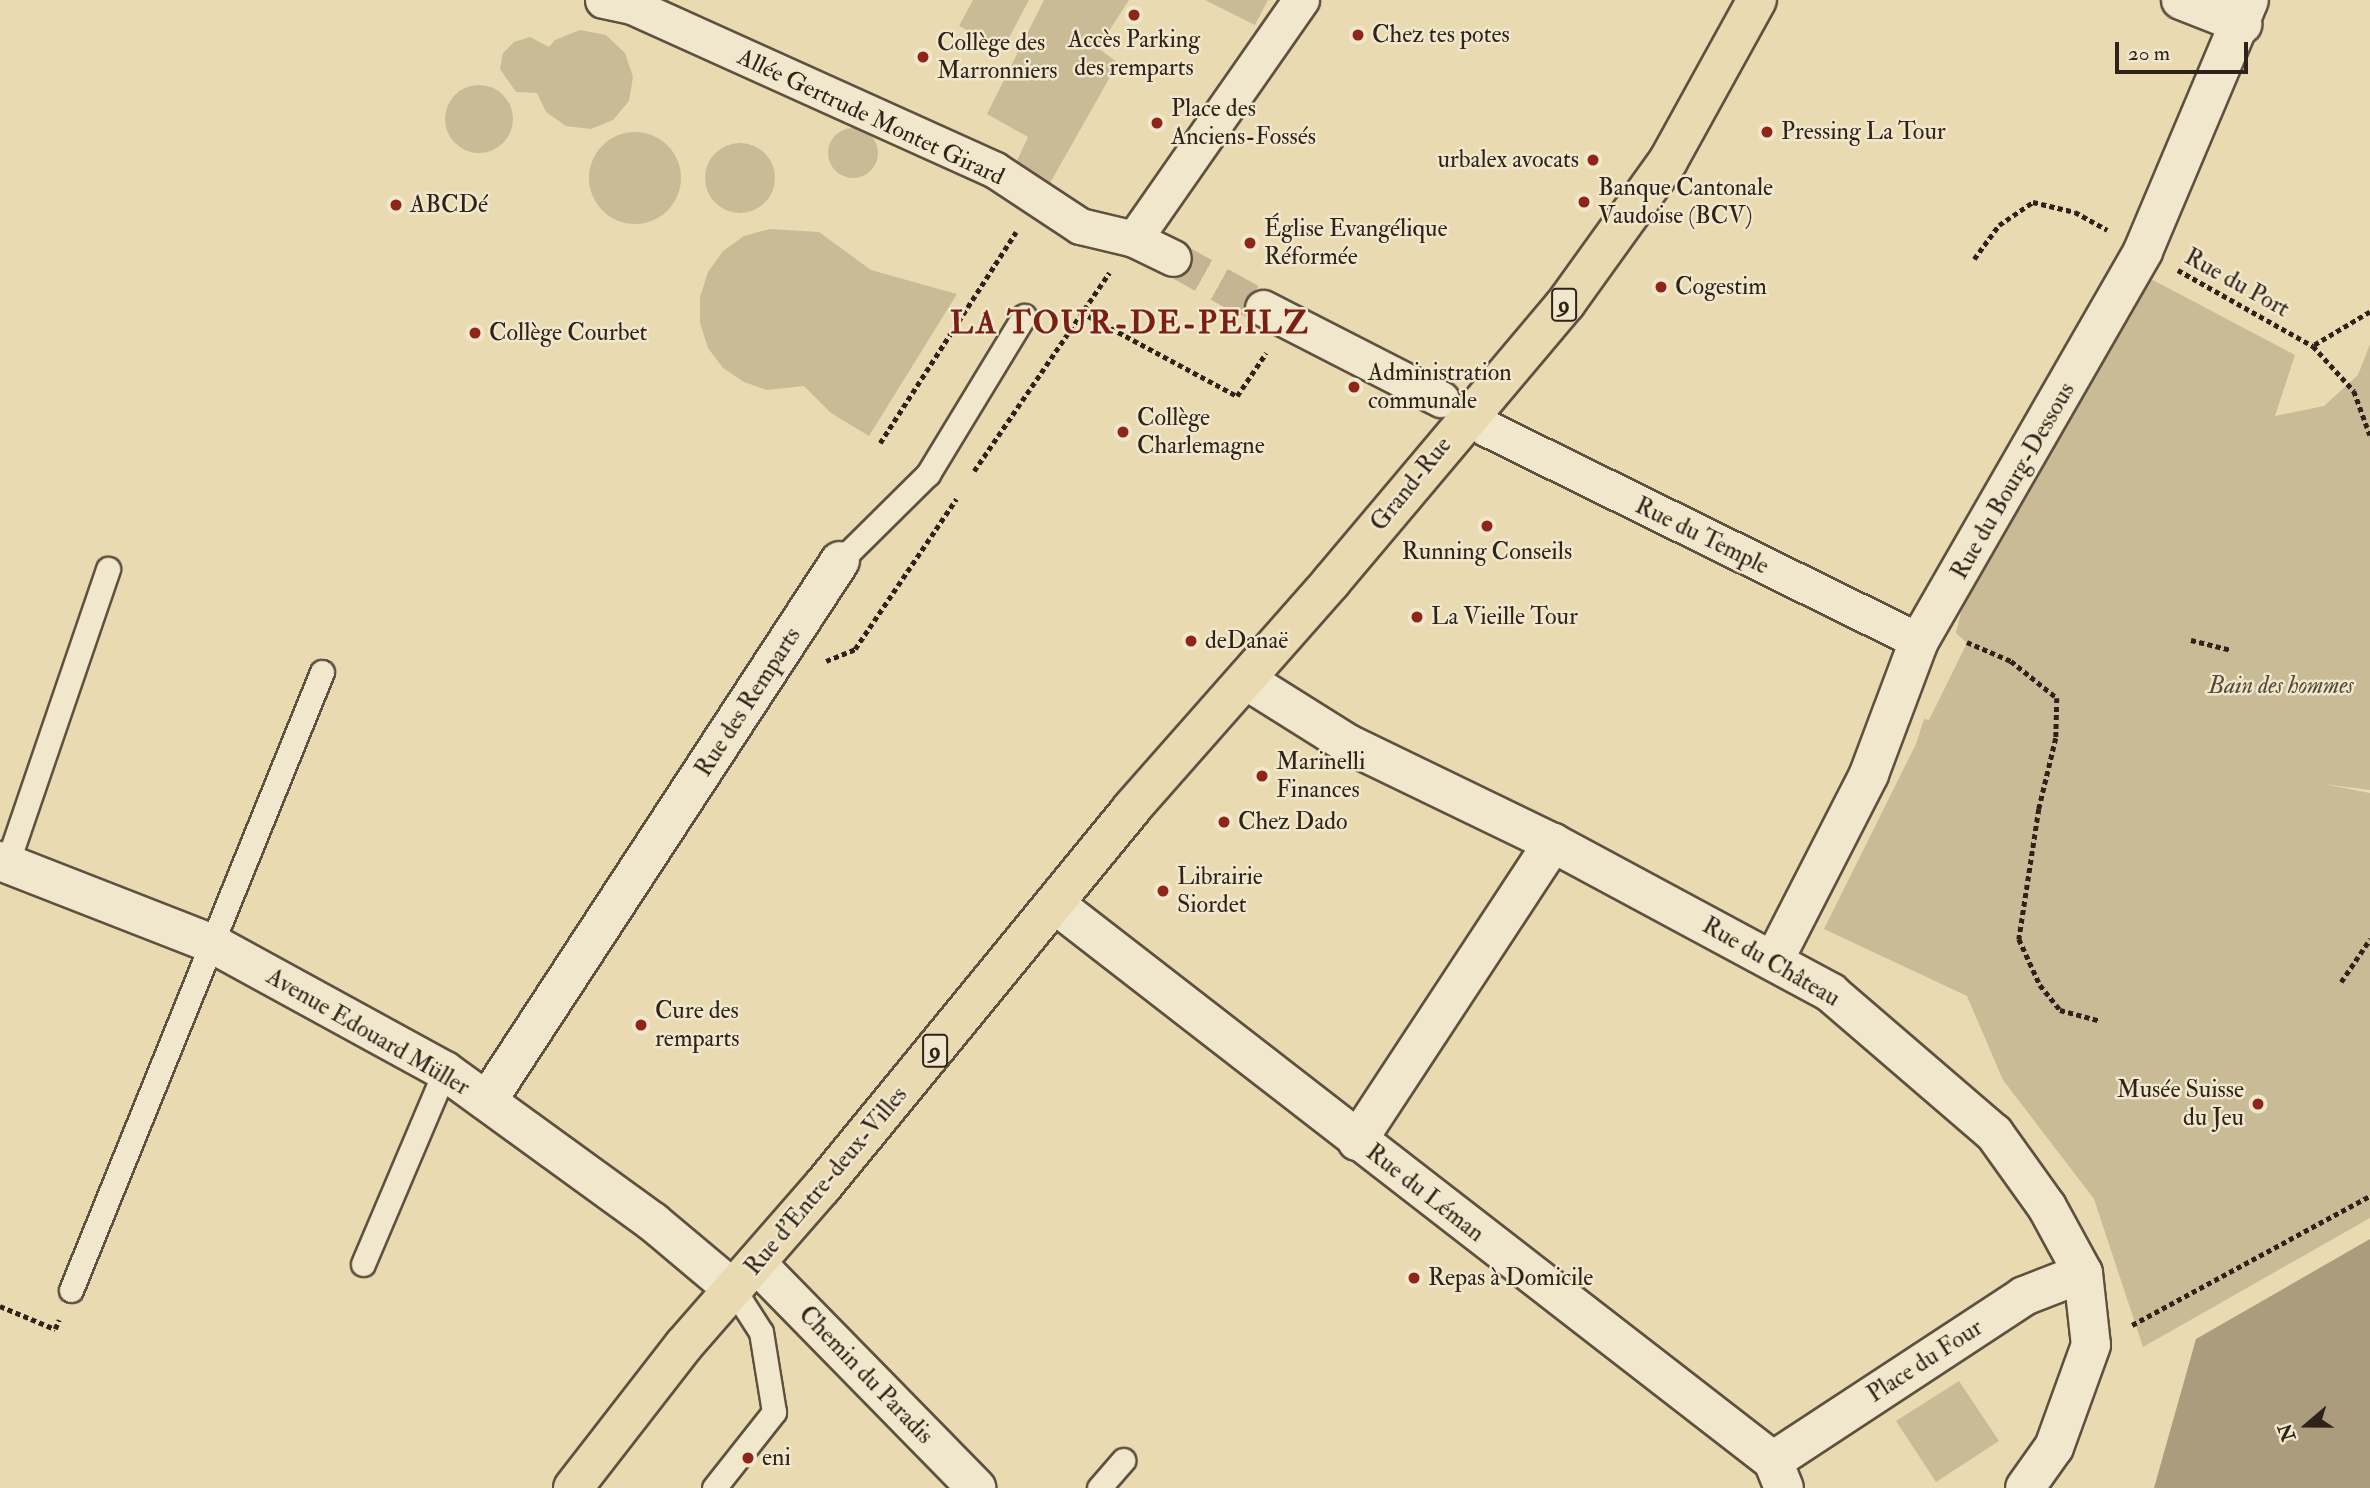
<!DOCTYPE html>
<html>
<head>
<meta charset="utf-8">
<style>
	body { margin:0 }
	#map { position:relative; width:2370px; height:1488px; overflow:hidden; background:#eadab1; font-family:"IM FELL Double Pica",serif }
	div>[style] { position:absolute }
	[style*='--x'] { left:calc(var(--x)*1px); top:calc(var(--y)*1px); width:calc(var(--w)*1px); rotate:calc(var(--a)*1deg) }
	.green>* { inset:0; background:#cabb97 }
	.round { border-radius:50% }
	.water>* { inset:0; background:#aa9c7d }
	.pedestrian-tunnel>* { height:35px; margin-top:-17.5px; transform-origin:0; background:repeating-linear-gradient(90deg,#c5b593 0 35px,transparent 0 53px) }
	.path>* { height:4.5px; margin-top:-2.25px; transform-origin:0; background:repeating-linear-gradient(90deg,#2f2319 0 5px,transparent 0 8.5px) }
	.roads { filter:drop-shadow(2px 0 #5e513f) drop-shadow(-2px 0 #5e513f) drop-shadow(0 2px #5e513f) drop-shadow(0 -2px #5e513f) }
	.service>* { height:23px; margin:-11.5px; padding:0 11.5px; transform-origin:11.5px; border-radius:11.5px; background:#f1e7cc }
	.pedestrian>* { height:35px; margin:-17.5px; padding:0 17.5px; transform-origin:17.5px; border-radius:17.5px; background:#f1e7cc }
	.minor>* { height:38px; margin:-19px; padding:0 19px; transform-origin:19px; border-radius:19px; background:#f1e7cc }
	.primary>* { height:38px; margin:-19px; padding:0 19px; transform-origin:19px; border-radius:19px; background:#eadab1 }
	.dots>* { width:19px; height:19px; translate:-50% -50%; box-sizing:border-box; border:4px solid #f1e7cc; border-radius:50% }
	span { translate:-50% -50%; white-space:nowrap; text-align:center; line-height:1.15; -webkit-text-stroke:5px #f1e7cc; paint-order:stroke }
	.shield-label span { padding:2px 5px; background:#f1e7cc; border:2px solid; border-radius:5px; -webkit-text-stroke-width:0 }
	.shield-label { font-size:23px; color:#2f2319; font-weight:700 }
	.poi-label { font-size:24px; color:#2f2319 }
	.left { translate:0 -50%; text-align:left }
	.right { translate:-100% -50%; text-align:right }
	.street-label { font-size:24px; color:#2f2319 }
	.park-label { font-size:24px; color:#564938; font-style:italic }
	.district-label { font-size:32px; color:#7a1f14; font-weight:700; letter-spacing:2px }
	.north { position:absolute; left:2272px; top:1390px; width:70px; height:70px; -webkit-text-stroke:5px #f1e7cc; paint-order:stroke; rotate:250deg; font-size:19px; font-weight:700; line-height:28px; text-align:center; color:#2f2319 }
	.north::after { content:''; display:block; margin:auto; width:24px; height:32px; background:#2f2319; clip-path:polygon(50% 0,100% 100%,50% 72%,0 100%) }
	.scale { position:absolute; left:2115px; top:42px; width:133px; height:32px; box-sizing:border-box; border:4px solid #2f2319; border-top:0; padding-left:9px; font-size:21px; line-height:24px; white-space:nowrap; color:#2f2319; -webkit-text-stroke:5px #f1e7cc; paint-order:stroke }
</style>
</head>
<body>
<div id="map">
	<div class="green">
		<div style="clip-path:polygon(973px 0,1029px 0,1003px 49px,959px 26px)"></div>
		<div style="clip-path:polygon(1044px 0,1129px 0,1098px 48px,1118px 63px,1050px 183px,1016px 163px,1028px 137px,987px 114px)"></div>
		<div style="clip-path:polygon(1205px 0,1268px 0,1255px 25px)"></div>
		<div style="clip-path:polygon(580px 30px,606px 35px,625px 53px,633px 77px,629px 101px,613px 120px,591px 129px,566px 126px,546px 112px,537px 93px,516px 92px,500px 69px,503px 53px,514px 42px,530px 37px,549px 47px,555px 40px)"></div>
		<div class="round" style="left:445px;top:85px;width:68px;height:68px"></div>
		<div class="round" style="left:828px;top:128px;width:50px;height:50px"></div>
		<div class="round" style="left:589px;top:132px;width:92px;height:92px"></div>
		<div class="round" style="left:705px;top:143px;width:70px;height:70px"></div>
		<div style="clip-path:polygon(770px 229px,819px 232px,871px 270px,957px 294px,869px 436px,831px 413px,804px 386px,767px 390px,744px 382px,723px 368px,708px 348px,700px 323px,700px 297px,708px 272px,723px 251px,744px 236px)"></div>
		<div style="clip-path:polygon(2151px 279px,2295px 355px,2275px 416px,2324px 406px,2358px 375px,2370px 344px,2370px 790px,2324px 784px,2370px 793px,2370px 1218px,2143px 1347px,2094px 1199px,2003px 1080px,1967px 996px,1824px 929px,1916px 744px,1924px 719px,1929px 720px,1967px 643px,1956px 633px,1961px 612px,2029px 478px,2142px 282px)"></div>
		<div style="clip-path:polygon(1959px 1381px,1999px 1441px,1936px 1482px,1896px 1421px)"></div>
	</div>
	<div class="water">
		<div style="clip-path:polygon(2370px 1239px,2370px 1488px,2154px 1488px,2196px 1339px)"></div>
	</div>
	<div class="pedestrian-tunnel">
		<div style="--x:1173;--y:258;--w:103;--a:29.1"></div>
	</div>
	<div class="path">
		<div style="--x:1974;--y:259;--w:42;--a:-53.7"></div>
		<div style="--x:1999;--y:225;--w:41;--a:-34.1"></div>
		<div style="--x:2033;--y:202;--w:43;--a:13.4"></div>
		<div style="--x:2075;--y:212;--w:37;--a:29"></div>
		<div style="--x:2178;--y:270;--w:155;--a:29.4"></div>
		<div style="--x:1081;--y:312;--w:177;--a:28.3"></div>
		<div style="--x:1237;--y:396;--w:52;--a:-56"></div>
		<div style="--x:2370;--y:312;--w:66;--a:149.2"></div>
		<div style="--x:2313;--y:346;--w:61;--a:47.7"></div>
		<div style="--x:2354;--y:391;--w:47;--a:70"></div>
		<div style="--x:880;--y:443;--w:251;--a:-57.2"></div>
		<div style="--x:974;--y:471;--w:240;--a:-55.7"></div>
		<div style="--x:2191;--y:640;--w:41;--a:14"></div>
		<div style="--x:1967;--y:642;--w:48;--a:23.4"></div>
		<div style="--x:2011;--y:661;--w:59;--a:38.8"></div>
		<div style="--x:2057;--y:698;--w:40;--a:91.4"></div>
		<div style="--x:2056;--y:738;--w:73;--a:103.5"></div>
		<div style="--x:2039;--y:809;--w:132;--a:98.7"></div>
		<div style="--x:2019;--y:939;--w:51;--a:65.5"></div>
		<div style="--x:2040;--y:985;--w:32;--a:51"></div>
		<div style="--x:2060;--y:1010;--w:42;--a:15"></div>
		<div style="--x:826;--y:661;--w:31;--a:-22"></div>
		<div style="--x:855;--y:649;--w:181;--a:-56"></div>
		<div style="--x:2341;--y:982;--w:52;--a:-56"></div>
		<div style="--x:0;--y:1306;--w:60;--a:22.7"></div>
		<div style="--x:55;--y:1329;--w:10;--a:-66"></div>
		<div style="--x:2132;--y:1325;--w:271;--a:-28.5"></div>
	</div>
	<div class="roads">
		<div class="service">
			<div style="--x:840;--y:561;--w:124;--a:-44.7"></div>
			<div style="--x:928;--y:474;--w:185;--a:-58.7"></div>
			<div style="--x:7;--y:864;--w:312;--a:-71.1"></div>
			<div style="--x:363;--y:1264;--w:210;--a:-67"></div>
			<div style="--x:71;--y:1290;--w:667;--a:-67.9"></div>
			<div style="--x:714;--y:1488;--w:97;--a:-51.7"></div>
			<div style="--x:774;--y:1412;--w:81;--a:-99.2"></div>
			<div style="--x:761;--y:1332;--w:50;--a:-122.7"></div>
			<div style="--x:1099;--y:1488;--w:37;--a:-49"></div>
		</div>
		<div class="pedestrian">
			<div style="--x:603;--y:0;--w:30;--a:12"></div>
			<div style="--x:632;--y:6;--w:398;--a:24.3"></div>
			<div style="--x:995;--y:170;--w:102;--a:33.4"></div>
			<div style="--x:1080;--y:226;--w:56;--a:13.5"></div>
			<div style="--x:1134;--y:239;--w:43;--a:26"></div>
			<div style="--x:1134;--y:239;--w:292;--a:-55.1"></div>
			<div style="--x:1263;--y:308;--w:200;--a:27.1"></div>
			<div style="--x:1486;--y:428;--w:483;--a:26.2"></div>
		</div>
		<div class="minor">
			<div style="--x:2181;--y:0;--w:66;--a:21.5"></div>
			<div style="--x:1246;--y:680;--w:120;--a:32.1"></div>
			<div style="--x:1348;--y:744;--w:228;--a:25.8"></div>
			<div style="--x:1553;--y:843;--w:316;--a:28.3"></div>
			<div style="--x:1831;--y:993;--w:215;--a:40.7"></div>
			<div style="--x:1994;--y:1133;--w:91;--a:54.4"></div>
			<div style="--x:2047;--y:1207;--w:75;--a:61.4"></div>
			<div style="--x:2083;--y:1273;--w:72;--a:83.7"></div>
			<div style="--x:2091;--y:1345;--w:109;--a:109.9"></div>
			<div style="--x:2054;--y:1447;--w:50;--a:125.3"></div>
			<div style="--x:0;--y:861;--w:229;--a:21.3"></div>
			<div style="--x:213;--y:944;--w:264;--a:28.7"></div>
			<div style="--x:445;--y:1071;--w:257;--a:36"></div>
			<div style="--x:653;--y:1222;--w:106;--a:40"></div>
			<div style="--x:1056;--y:905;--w:907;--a:37.79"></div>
			<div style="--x:1773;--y:1461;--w:29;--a:68"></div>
			<div style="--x:1774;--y:960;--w:209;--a:-62.9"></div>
			<div style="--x:1869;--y:774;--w:142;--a:-69.4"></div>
			<div style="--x:1919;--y:641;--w:450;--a:-60.1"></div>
			<div style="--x:2143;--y:251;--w:272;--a:-67.1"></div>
			<div style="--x:487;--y:1101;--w:645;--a:-56.83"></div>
			<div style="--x:1357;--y:1141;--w:357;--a:-56.7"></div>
			<div style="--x:756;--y:1263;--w:315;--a:45.6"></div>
			<div style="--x:1773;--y:1461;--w:300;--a:-33.3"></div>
			<div style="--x:2024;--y:1296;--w:63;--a:-21.3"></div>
		</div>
		<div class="primary">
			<div style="--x:573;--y:1488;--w:181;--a:-52.2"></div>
			<div style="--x:684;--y:1345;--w:210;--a:-48.9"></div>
			<div style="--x:822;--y:1187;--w:488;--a:-50.7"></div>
			<div style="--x:1131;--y:809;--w:303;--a:-48.6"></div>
			<div style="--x:1331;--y:582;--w:365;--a:-49.9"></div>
			<div style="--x:1566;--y:303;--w:175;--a:-54.3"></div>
			<div style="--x:1668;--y:161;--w:184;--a:-61.1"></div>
		</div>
	</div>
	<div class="dots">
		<div style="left:1134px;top:15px;background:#8f2418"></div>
		<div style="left:1358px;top:35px;background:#8f2418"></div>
		<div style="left:923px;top:57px;background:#8f2418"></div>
		<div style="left:1157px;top:123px;background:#8f2418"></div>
		<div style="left:1767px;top:132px;background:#8f2418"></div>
		<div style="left:1593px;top:160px;background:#8f2418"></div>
		<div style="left:1584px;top:202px;background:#8f2418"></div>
		<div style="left:396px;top:205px;background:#8f2418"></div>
		<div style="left:1250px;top:243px;background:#8f2418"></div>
		<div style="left:1661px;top:287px;background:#8f2418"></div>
		<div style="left:475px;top:333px;background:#8f2418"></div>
		<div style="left:1354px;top:387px;background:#8f2418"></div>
		<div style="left:1123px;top:432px;background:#8f2418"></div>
		<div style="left:1487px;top:526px;background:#8f2418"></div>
		<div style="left:1417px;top:617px;background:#8f2418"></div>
		<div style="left:1191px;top:641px;background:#8f2418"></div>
		<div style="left:1262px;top:776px;background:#8f2418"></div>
		<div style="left:1224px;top:822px;background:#8f2418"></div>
		<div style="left:1163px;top:891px;background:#8f2418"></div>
		<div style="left:641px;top:1025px;background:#8f2418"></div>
		<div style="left:2258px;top:1104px;background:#8f2418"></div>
		<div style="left:1414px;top:1278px;background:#8f2418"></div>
		<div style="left:748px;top:1458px;background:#8f2418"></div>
	</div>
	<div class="shield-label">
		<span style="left:1564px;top:305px">9</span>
		<span style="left:935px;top:1051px">9</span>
	</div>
	<div class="poi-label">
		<span class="left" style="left:1372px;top:35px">Chez tes potes</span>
		<span style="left:1134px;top:54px">Accès Parking<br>des remparts</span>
		<span class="left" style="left:937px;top:57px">Collège des<br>Marronniers</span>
		<span class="left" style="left:1171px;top:123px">Place des<br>Anciens-Fossés</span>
		<span class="left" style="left:1781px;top:132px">Pressing La Tour</span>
		<span class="right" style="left:1579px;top:160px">urbalex avocats</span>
		<span class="left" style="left:1598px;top:202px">Banque Cantonale<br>Vaudoise (BCV)</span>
		<span class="left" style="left:410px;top:205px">ABCDé</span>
		<span class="left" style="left:1264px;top:243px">Église Evangélique<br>Réformée</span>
		<span class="left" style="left:1675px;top:287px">Cogestim</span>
		<span class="left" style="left:489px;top:333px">Collège Courbet</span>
		<span class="left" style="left:1368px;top:387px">Administration<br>communale</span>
		<span class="left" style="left:1137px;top:432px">Collège<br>Charlemagne</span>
		<span style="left:1487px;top:552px">Running Conseils</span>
		<span class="left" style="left:1431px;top:617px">La Vieille Tour</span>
		<span class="left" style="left:1205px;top:641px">deDanaë</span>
		<span class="left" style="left:1276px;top:776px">Marinelli<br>Finances</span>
		<span class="left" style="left:1238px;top:822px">Chez Dado</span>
		<span class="left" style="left:1177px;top:891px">Librairie<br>Siordet</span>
		<span class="left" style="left:655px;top:1025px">Cure des<br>remparts</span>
		<span class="right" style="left:2244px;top:1104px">Musée Suisse<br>du Jeu</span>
		<span class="left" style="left:1428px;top:1278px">Repas à Domicile</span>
		<span class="left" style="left:762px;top:1458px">eni</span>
	</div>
	<div class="street-label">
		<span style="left:871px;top:117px;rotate:25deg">Allée Gertrude Montet Girard</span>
		<span style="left:2237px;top:283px;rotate:29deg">Rue du Port</span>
		<span style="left:2013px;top:481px;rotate:-60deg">Rue du Bourg-Dessous</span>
		<span style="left:1411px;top:484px;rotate:-51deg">Grand-Rue</span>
		<span style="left:1702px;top:536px;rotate:26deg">Rue du Temple</span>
		<span style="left:748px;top:702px;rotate:-57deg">Rue des Remparts</span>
		<span style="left:1771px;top:962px;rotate:30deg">Rue du Château</span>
		<span style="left:368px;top:1032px;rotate:30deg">Avenue Edouard Müller</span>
		<span style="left:826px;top:1181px;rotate:-50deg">Rue d'Entre-deux-Villes</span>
		<span style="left:1425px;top:1193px;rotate:38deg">Rue du Léman</span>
		<span style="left:1925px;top:1361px;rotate:-33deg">Place du Four</span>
		<span style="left:866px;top:1375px;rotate:46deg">Chemin du Paradis</span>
	</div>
	<div class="park-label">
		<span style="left:2281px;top:686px">Bain des hommes</span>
	</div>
	<div class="district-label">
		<span style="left:1130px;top:323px">LA TOUR-DE-PEILZ</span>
	</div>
	<div class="north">N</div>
	<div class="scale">20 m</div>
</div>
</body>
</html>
